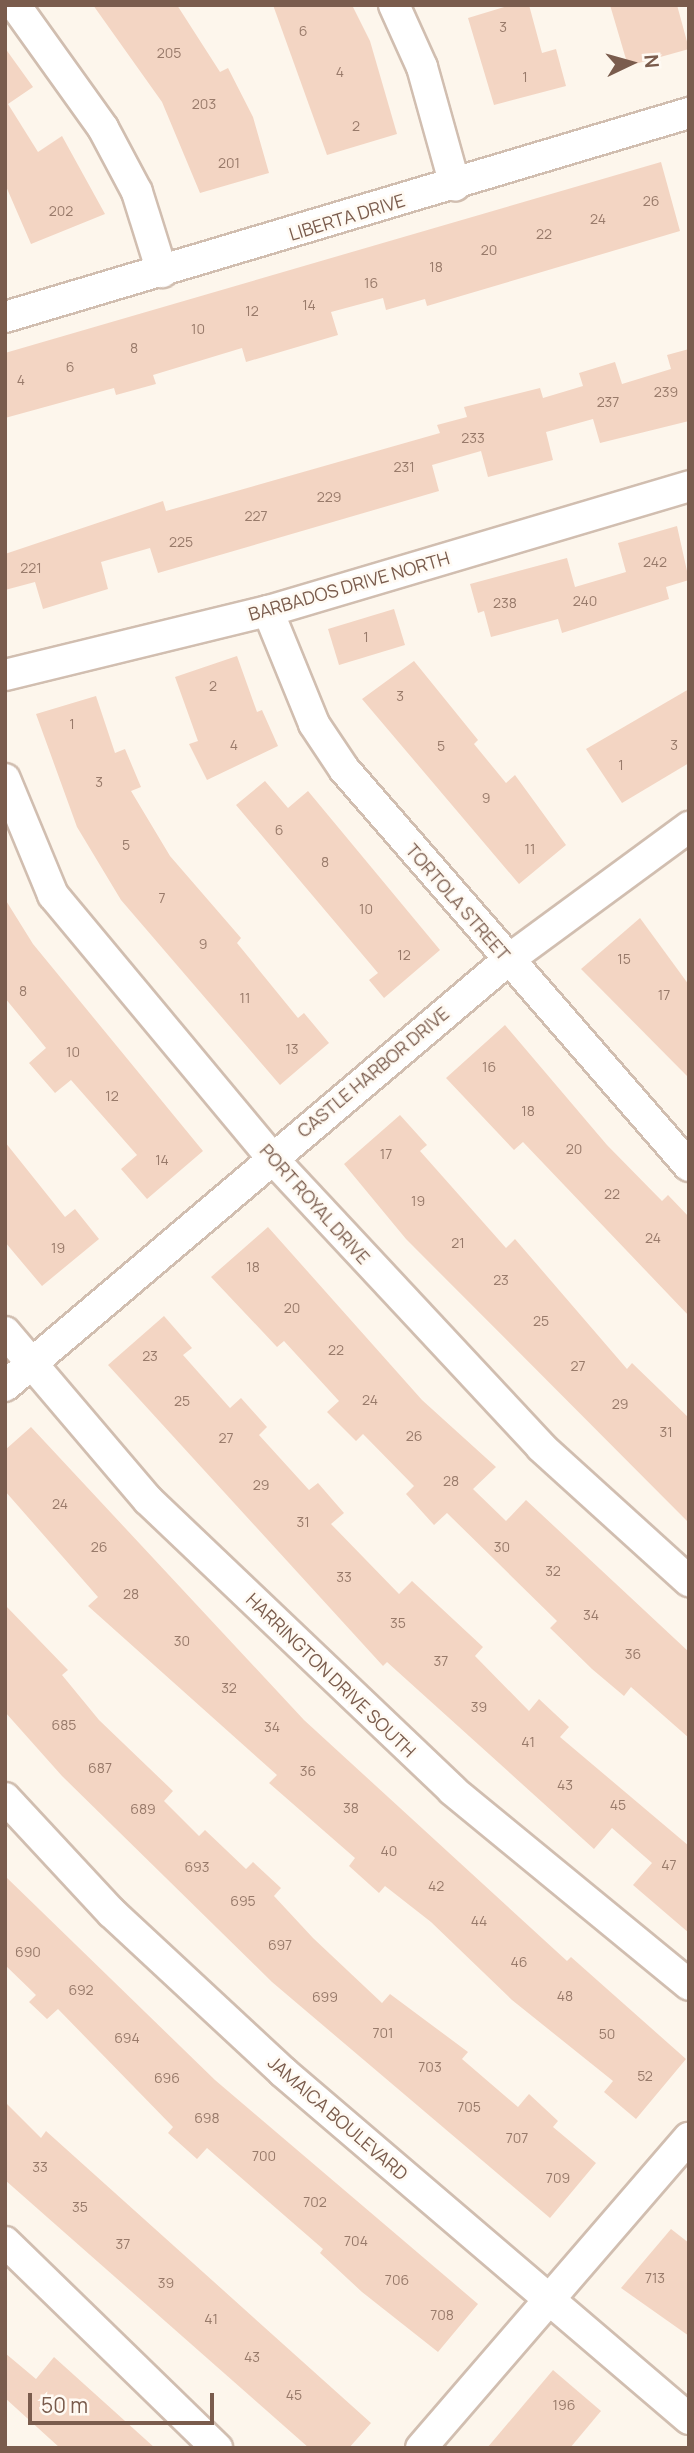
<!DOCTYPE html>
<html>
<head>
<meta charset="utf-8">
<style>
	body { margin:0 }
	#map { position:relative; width:694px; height:2453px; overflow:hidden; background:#fdf6ec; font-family:Manrope,sans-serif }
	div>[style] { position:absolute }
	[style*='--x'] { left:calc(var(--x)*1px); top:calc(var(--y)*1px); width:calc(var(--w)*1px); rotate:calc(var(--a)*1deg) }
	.building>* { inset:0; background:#f3d5c3 }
	.roads { filter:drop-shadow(2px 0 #d1beb0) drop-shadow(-2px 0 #d1beb0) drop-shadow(0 2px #d1beb0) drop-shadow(0 -2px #d1beb0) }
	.minor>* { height:30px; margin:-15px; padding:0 15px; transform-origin:15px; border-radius:15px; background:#fff }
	span { translate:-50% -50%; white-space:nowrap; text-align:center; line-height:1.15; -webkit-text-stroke:5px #fffaf3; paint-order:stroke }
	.number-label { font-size:14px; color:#987a6a }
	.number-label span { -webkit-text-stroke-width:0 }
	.street-label { font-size:18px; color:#7a5c4d }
	.frame { position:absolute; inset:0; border:7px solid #7a5c4d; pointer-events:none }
	.north { position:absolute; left:596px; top:28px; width:70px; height:70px; -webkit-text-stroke:5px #fffaf3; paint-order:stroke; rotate:85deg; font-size:19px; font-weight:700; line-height:28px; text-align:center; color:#7a5c4d }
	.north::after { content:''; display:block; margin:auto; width:24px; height:32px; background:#7a5c4d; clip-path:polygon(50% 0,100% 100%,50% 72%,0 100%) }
	.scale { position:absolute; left:28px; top:2393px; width:186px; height:32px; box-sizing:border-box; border:4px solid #7a5c4d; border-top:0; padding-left:9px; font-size:21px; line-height:24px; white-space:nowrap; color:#7a5c4d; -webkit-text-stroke:5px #fffaf3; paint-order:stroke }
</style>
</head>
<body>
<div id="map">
	<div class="building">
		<div style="clip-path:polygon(93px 5px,177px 5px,220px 72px,228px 68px,253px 117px,269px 173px,200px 193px,162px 102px)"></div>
		<div style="clip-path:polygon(273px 5px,352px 5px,370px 41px,397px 134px,327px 155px)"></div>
		<div style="clip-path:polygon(511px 5px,529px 5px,542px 53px,556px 49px,566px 86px,494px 105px,468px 18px)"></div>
		<div style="clip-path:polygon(610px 5px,677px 5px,689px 49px,628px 66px)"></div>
		<div style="clip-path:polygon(5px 48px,33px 87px,8px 104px,38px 152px,62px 136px,105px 214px,31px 244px,5px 184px)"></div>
		<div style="clip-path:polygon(661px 162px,680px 231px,427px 306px,425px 299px,386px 310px,383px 298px,331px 312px,338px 335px,246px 362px,242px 348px,153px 375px,156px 384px,116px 395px,114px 388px,5px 418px,5px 353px)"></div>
		<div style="clip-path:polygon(689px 349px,689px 421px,600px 443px,593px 419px,546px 432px,553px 460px,488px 477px,481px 451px,432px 465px,439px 491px,158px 573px,150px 548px,101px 562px,108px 589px,43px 609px,35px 582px,5px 590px,5px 554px,163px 501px,166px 511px,440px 433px,437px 425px,467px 417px,464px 407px,540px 388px,543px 398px,583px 386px,579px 373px,615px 362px,622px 384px,671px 369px,667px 355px)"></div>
		<div style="clip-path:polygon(677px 526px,689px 580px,666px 587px,669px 599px,562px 633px,558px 619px,491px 637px,484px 611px,478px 613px,470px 584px,567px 558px,575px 587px,626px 572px,618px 543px)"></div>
		<div style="clip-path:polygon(394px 609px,405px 645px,339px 665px,328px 629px)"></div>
		<div style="clip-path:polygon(237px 656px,257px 712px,262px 710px,278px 746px,207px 780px,189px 744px,198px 741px,175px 677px)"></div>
		<div style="clip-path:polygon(414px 661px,478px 740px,474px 744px,506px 783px,515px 775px,566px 845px,519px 884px,362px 699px)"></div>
		<div style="clip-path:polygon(689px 689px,689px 763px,622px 803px,586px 749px)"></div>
		<div style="clip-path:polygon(96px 696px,115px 753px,125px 749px,141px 787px,131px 791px,170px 856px,241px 938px,237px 943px,298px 1018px,304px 1013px,329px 1043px,280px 1085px,121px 900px,77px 827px,36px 714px)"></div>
		<div style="clip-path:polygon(265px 781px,288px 808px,308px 791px,440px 950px,384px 998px,369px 980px,378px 973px,236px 805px)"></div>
		<div style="clip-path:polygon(5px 899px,33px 944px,203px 1151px,147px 1199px,121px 1169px,137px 1155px,71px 1080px,55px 1093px,29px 1063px,46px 1048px,5px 998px)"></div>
		<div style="clip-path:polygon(640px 918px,689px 985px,689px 1078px,581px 969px)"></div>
		<div style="clip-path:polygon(505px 1025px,607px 1145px,662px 1201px,668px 1195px,689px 1217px,689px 1316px,523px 1142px,514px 1150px,446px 1078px)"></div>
		<div style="clip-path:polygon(400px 1115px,427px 1145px,420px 1151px,506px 1248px,515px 1239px,627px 1369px,632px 1363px,689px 1418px,689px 1523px,406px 1239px,344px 1164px)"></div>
		<div style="clip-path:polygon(5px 1142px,65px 1217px,75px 1209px,99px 1239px,42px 1286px,5px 1242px)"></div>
		<div style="clip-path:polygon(268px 1227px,422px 1400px,496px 1467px,473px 1489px,506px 1521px,526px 1500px,689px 1652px,689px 1738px,631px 1687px,624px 1696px,592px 1669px,550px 1628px,557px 1621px,447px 1513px,434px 1525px,406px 1494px,414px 1486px,363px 1434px,356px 1441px,327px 1412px,339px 1401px,284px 1341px,277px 1347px,211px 1277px)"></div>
		<div style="clip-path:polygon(164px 1316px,192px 1348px,183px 1355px,230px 1408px,241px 1398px,267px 1427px,259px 1435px,309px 1490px,318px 1483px,344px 1513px,331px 1524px,399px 1594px,412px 1581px,483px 1647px,475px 1656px,529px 1711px,539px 1699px,569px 1727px,560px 1737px,689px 1846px,689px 1933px,633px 1885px,652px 1863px,612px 1828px,594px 1849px,387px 1662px,383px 1666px,108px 1365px)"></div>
		<div style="clip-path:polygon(31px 1427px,304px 1720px,567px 1961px,571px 1957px,686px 2059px,636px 2119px,604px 2092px,613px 2081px,512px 2000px,431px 1922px,385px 1886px,379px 1893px,349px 1866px,355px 1858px,269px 1783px,277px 1775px,88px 1606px,98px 1597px,5px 1491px,5px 1450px)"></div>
		<div style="clip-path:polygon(5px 1605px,68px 1670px,62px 1675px,99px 1720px,173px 1791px,164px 1801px,199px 1836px,205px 1830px,246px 1869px,253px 1862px,281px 1888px,274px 1896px,313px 1938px,382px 2003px,390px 1994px,468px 2052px,462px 2059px,518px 2107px,529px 2094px,558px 2121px,553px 2127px,596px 2163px,550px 2218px,272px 1982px,62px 1776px,5px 1712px)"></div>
		<div style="clip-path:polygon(5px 1876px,215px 2080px,478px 2304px,438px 2352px,362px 2292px,320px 2253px,323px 2249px,207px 2148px,197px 2159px,168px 2133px,173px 2127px,58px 2009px,47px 2019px,29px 2002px,36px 1995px,5px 1965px)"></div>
		<div style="clip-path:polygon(5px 2102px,41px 2138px,46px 2131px,371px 2423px,349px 2448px,309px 2448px,5px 2180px)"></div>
		<div style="clip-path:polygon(671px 2229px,689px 2243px,689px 2336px,621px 2288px)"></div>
		<div style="clip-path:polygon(5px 2353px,36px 2379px,54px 2357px,155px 2448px,60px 2448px,5px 2398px)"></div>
		<div style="clip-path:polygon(553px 2370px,601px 2411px,570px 2448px,487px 2448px)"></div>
	</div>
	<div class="roads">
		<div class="minor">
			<div style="--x:15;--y:5;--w:151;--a:54.4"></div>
			<div style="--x:103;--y:128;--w:72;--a:62"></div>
			<div style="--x:137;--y:192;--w:84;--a:72.6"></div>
			<div style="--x:394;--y:5;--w:68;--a:65.7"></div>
			<div style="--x:422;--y:67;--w:123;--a:74.4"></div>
			<div style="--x:5;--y:317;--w:714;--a:-16.61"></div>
			<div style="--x:268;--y:611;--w:122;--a:67.8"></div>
			<div style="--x:314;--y:724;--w:54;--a:56.3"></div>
			<div style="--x:344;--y:769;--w:526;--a:49.01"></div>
			<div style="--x:5;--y:675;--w:271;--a:-13.7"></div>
			<div style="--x:268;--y:611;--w:439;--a:-16.5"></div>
			<div style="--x:5;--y:779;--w:126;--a:67.5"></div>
			<div style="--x:53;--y:895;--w:341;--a:50.2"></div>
			<div style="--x:271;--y:1157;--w:396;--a:47"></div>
			<div style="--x:541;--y:1447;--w:200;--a:42.2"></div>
			<div style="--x:5;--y:1332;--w:221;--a:49.6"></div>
			<div style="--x:148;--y:1500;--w:420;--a:43.6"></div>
			<div style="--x:452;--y:1790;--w:307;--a:39.4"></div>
			<div style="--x:5;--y:1386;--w:659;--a:-40.26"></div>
			<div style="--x:508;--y:960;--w:225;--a:-36.3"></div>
			<div style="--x:5;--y:1798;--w:157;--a:47.1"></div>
			<div style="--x:112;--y:1913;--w:233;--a:42.9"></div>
			<div style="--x:283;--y:2072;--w:534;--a:40.52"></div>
			<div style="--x:5;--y:2242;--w:296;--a:44.2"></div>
			<div style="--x:421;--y:2448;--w:410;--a:-49.2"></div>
		</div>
	</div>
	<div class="number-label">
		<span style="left:503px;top:27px">3</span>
		<span style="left:303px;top:31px">6</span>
		<span style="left:169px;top:53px">205</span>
		<span style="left:340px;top:72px">4</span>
		<span style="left:525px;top:77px">1</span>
		<span style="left:204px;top:104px">203</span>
		<span style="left:356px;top:126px">2</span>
		<span style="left:229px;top:163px">201</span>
		<span style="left:651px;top:201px">26</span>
		<span style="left:61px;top:211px">202</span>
		<span style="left:598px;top:219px">24</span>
		<span style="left:544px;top:234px">22</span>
		<span style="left:489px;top:250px">20</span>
		<span style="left:436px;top:267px">18</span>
		<span style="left:371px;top:283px">16</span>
		<span style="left:309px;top:305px">14</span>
		<span style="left:252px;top:311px">12</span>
		<span style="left:198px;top:329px">10</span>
		<span style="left:134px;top:348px">8</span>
		<span style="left:70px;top:367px">6</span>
		<span style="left:21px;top:380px">4</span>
		<span style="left:666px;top:392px">239</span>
		<span style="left:608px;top:402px">237</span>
		<span style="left:473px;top:438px">233</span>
		<span style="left:404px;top:467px">231</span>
		<span style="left:329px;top:497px">229</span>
		<span style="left:256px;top:516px">227</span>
		<span style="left:181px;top:542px">225</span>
		<span style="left:655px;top:562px">242</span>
		<span style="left:31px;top:568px">221</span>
		<span style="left:585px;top:601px">240</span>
		<span style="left:505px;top:603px">238</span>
		<span style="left:366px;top:637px">1</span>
		<span style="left:213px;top:686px">2</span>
		<span style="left:400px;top:696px">3</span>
		<span style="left:72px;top:724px">1</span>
		<span style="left:234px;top:745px">4</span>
		<span style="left:674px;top:745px">3</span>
		<span style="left:441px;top:746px">5</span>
		<span style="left:621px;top:765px">1</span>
		<span style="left:99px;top:782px">3</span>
		<span style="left:486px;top:798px">9</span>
		<span style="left:279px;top:830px">6</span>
		<span style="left:126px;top:845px">5</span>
		<span style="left:530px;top:849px">11</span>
		<span style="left:325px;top:862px">8</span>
		<span style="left:162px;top:898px">7</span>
		<span style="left:366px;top:909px">10</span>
		<span style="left:203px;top:944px">9</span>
		<span style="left:404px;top:955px">12</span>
		<span style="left:624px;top:959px">15</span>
		<span style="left:23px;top:991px">8</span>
		<span style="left:664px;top:995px">17</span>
		<span style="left:245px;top:998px">11</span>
		<span style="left:292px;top:1049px">13</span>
		<span style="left:73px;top:1052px">10</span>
		<span style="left:489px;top:1067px">16</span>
		<span style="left:112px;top:1096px">12</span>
		<span style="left:528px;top:1111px">18</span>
		<span style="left:574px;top:1149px">20</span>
		<span style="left:386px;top:1154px">17</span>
		<span style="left:162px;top:1160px">14</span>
		<span style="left:612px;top:1194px">22</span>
		<span style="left:418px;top:1201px">19</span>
		<span style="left:653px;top:1238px">24</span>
		<span style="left:458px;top:1243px">21</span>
		<span style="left:58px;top:1248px">19</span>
		<span style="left:253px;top:1267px">18</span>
		<span style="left:501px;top:1280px">23</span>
		<span style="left:292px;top:1308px">20</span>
		<span style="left:541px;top:1321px">25</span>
		<span style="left:336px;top:1350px">22</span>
		<span style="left:150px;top:1356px">23</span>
		<span style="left:578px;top:1366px">27</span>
		<span style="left:370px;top:1400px">24</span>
		<span style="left:182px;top:1401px">25</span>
		<span style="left:620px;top:1404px">29</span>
		<span style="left:666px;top:1432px">31</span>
		<span style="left:414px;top:1436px">26</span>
		<span style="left:226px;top:1438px">27</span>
		<span style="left:451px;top:1481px">28</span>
		<span style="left:261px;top:1485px">29</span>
		<span style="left:60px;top:1504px">24</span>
		<span style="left:303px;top:1522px">31</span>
		<span style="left:99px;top:1547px">26</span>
		<span style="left:502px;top:1547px">30</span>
		<span style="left:553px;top:1571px">32</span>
		<span style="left:344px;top:1577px">33</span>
		<span style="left:131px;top:1594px">28</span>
		<span style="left:591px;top:1615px">34</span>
		<span style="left:398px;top:1623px">35</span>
		<span style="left:182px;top:1641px">30</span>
		<span style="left:633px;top:1654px">36</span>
		<span style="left:441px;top:1661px">37</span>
		<span style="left:229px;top:1688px">32</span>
		<span style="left:479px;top:1707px">39</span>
		<span style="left:64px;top:1725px">685</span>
		<span style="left:272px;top:1727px">34</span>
		<span style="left:528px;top:1742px">41</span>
		<span style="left:100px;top:1768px">687</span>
		<span style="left:308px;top:1771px">36</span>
		<span style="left:565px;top:1785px">43</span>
		<span style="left:618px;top:1805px">45</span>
		<span style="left:351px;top:1808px">38</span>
		<span style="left:143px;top:1809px">689</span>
		<span style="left:389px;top:1851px">40</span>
		<span style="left:669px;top:1865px">47</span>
		<span style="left:197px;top:1867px">693</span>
		<span style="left:436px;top:1886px">42</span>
		<span style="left:243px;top:1901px">695</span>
		<span style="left:479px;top:1921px">44</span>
		<span style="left:280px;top:1945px">697</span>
		<span style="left:28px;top:1952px">690</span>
		<span style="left:519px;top:1962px">46</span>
		<span style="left:81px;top:1990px">692</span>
		<span style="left:565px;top:1996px">48</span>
		<span style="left:325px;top:1997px">699</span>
		<span style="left:383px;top:2033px">701</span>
		<span style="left:607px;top:2034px">50</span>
		<span style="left:127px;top:2038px">694</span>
		<span style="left:430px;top:2067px">703</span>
		<span style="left:645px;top:2076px">52</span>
		<span style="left:167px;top:2078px">696</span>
		<span style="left:469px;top:2107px">705</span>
		<span style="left:207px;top:2118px">698</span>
		<span style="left:517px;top:2138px">707</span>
		<span style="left:264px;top:2156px">700</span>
		<span style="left:40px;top:2167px">33</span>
		<span style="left:558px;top:2178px">709</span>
		<span style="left:315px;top:2202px">702</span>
		<span style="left:80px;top:2207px">35</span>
		<span style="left:356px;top:2241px">704</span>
		<span style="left:123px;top:2244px">37</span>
		<span style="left:655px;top:2278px">713</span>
		<span style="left:397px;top:2280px">706</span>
		<span style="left:166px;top:2283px">39</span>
		<span style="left:442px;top:2315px">708</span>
		<span style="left:211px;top:2319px">41</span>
		<span style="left:252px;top:2357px">43</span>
		<span style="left:294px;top:2395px">45</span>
		<span style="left:564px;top:2405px">196</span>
	</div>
	<div class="street-label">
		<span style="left:347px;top:217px;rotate:-17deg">LIBERTA DRIVE</span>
		<span style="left:349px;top:586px;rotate:-16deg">BARBADOS DRIVE NORTH</span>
		<span style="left:458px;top:902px;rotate:49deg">TORTOLA STREET</span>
		<span style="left:373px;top:1072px;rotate:-40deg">CASTLE HARBOR DRIVE</span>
		<span style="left:315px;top:1204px;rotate:48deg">PORT ROYAL DRIVE</span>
		<span style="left:331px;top:1675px;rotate:44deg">HARRINGTON DRIVE SOUTH</span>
		<span style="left:338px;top:2118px;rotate:41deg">JAMAICA BOULEVARD</span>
	</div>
	<div class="frame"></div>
	<div class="north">N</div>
	<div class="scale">50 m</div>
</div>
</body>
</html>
